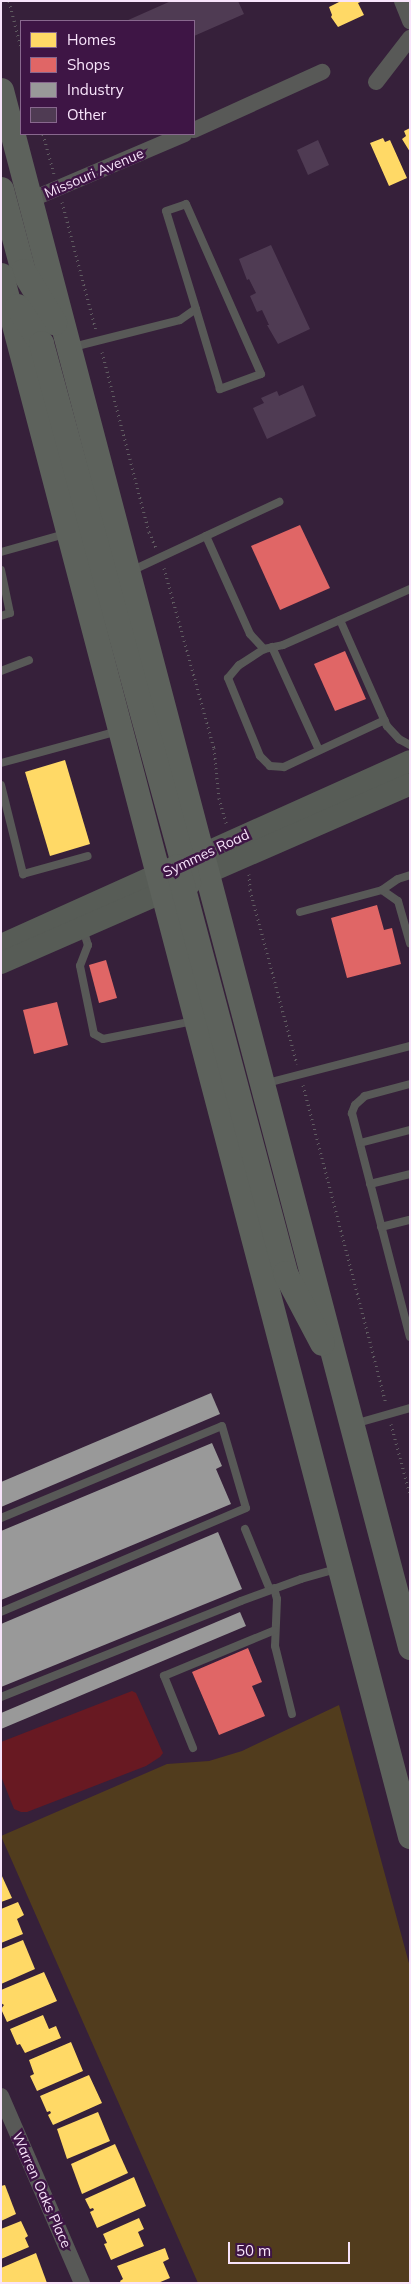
<!DOCTYPE html>
<html>
<head>
<meta charset="utf-8">
<style>
	body { margin:0 }
	#map { position:relative; width:411px; height:2284px; overflow:hidden; background:#36203a; font-family:Mulish,sans-serif }
	div>[style] { position:absolute }
	[style*='--x'] { left:calc(var(--x)*1px); top:calc(var(--y)*1px); width:calc(var(--w)*1px); rotate:calc(var(--a)*1deg) }
	.green>* { inset:0; background:#513c1d }
	.water>* { inset:0; background:#681922 }
	.homes>* { inset:0; background:#ffd966 }
	.shops>* { inset:0; background:#e06666 }
	.industry>* { inset:0; background:#999 }
	.building>* { inset:0; background:#4f3b53 }
	.path>* { height:3px; margin-top:-1.5px; transform-origin:0; background:repeating-linear-gradient(90deg,#605c61 0 1px,transparent 0 5px) }
	.lane>* { height:8px; margin:-4px; padding:0 4px; transform-origin:4px; border-radius:4px; background:#585957 }
	.street>* { height:16px; margin:-8px; padding:0 8px; transform-origin:8px; border-radius:8px; background:#585957 }
	.secondary>* { height:22px; margin:-11px; padding:0 11px; transform-origin:11px; border-radius:11px; background:#575c56 }
	.primary>* { height:25px; margin:-12.5px; padding:0 12.5px; transform-origin:12.5px; border-radius:12.5px; background:#5d625c }
	span { translate:-50% -50%; white-space:nowrap; text-align:center; line-height:1.15; -webkit-text-stroke:5px #3e1545; paint-order:stroke }
	.street-label { font-size:14px; color:#f8e4fb }
	.frame { position:absolute; inset:0; border:2px solid #f8e4fb; pointer-events:none }
	.legend { position:absolute; left:20px; top:20px; width:175px; height:115px; box-sizing:border-box; background:#3e1545; border:1px solid #88688e; margin:0; padding:6px 9px; list-style:none; font-size:15px; color:#f8e4fb }
	.legend li { display:flex; align-items:center; gap:10px; height:25px }
	.legend b { width:25px; border:1px solid #88688e }
	.scale { position:absolute; left:228px; top:2242px; width:122px; height:22px; box-sizing:border-box; border:2px solid #f8e4fb; border-top:0; padding-left:6px; font-size:15px; line-height:18px; white-space:nowrap; color:#f8e4fb; -webkit-text-stroke:4px #3e1545; paint-order:stroke }
</style>
</head>
<body>
<div id="map">
	<div class="green">
		<div style="clip-path:polygon(339px 1705px,410px 1967px,410px 2283px,198px 2283px,1px 1836px,167px 1764px,209px 1761px,242px 1751px)"></div>
	</div>
	<div class="water">
		<div style="clip-path:polygon(132px 1691px,136px 1693px,163px 1753px,160px 1757px,146px 1766px,27px 1812px,21px 1812px,14px 1809px,1px 1776px,1px 1742px)"></div>
	</div>
	<div class="homes">
		<div style="clip-path:polygon(341px 1px,363px 1px,358px 3px,364px 15px,338px 27px,331px 17px,332px 15px,329px 7px)"></div>
		<div style="clip-path:polygon(410px 128px,410px 152px,402px 139px,406px 136px,404px 131px)"></div>
		<div style="clip-path:polygon(383px 138px,385px 142px,390px 140px,407px 178px,389px 186px,370px 143px)"></div>
		<div style="clip-path:polygon(65px 760px,90px 844px,50px 856px,25px 772px)"></div>
		<div style="clip-path:polygon(1px 1874px,12px 1898px,1px 1902px)"></div>
		<div style="clip-path:polygon(18px 1902px,24px 1915px,17px 1919px,23px 1934px,1px 1943px,1px 1909px)"></div>
		<div style="clip-path:polygon(23px 1940px,35px 1969px,1px 1984px,1px 1949px)"></div>
		<div style="clip-path:polygon(44px 1972px,57px 2001px,7px 2022px,1px 2009px,4px 2005px,1px 2003px,1px 1990px)"></div>
		<div style="clip-path:polygon(43px 2015px,49px 2029px,56px 2026px,61px 2038px,25px 2053px,20px 2044px,17px 2045px,10px 2029px)"></div>
		<div style="clip-path:polygon(71px 2042px,83px 2071px,37px 2091px,30px 2076px,34px 2074px,29px 2060px)"></div>
		<div style="clip-path:polygon(89px 2075px,102px 2103px,53px 2125px,48px 2115px,51px 2113px,50px 2111px,47px 2112px,40px 2096px)"></div>
		<div style="clip-path:polygon(98px 2112px,110px 2141px,67px 2159px,57px 2129px)"></div>
		<div style="clip-path:polygon(115px 2144px,128px 2173px,82px 2194px,71px 2164px)"></div>
		<div style="clip-path:polygon(134px 2177px,146px 2206px,97px 2228px,90px 2212px,94px 2210px,93px 2208px,90px 2209px,85px 2199px)"></div>
		<div style="clip-path:polygon(5px 2185px,16px 2214px,1px 2221px,1px 2186px)"></div>
		<div style="clip-path:polygon(139px 2218px,144px 2229px,138px 2232px,144px 2246px,111px 2260px,104px 2244px,107px 2243px,103px 2234px)"></div>
		<div style="clip-path:polygon(21px 2221px,28px 2236px,25px 2238px,29px 2247px,1px 2259px,1px 2229px)"></div>
		<div style="clip-path:polygon(165px 2248px,169px 2259px,163px 2262px,170px 2278px,158px 2283px,121px 2283px,120px 2281px,123px 2279px,117px 2266px)"></div>
		<div style="clip-path:polygon(36px 2253px,47px 2283px,1px 2283px,1px 2268px)"></div>
	</div>
	<div class="shops">
		<div style="clip-path:polygon(300px 525px,330px 588px,280px 610px,251px 546px)"></div>
		<div style="clip-path:polygon(345px 651px,366px 699px,335px 711px,314px 664px)"></div>
		<div style="clip-path:polygon(377px 905px,384px 930px,392px 928px,401px 964px,347px 978px,331px 918px)"></div>
		<div style="clip-path:polygon(106px 960px,117px 998px,99px 1003px,89px 965px)"></div>
		<div style="clip-path:polygon(57px 1002px,68px 1045px,34px 1054px,23px 1010px)"></div>
		<div style="clip-path:polygon(248px 1648px,262px 1682px,252px 1686px,265px 1716px,219px 1735px,192px 1672px)"></div>
	</div>
	<div class="industry">
		<div style="clip-path:polygon(211px 1393px,220px 1414px,1px 1507px,1px 1482px)"></div>
		<div style="clip-path:polygon(212px 1443px,222px 1466px,216px 1469px,231px 1504px,1px 1600px,1px 1531px)"></div>
		<div style="clip-path:polygon(218px 1532px,242px 1589px,1px 1687px,1px 1624px)"></div>
		<div style="clip-path:polygon(240px 1612px,246px 1626px,1px 1729px,1px 1713px)"></div>
	</div>
	<div class="building">
		<div style="clip-path:polygon(171px 1px,238px 1px,244px 14px,194px 36px,194px 21px,126px 21px)"></div>
		<div style="clip-path:polygon(318px 140px,329px 165px,308px 175px,297px 150px)"></div>
		<div style="clip-path:polygon(271px 245px,310px 329px,278px 344px,267px 325px,269px 325px,262px 310px,257px 312px,250px 296px,256px 293px,249px 279px,247px 280px,239px 259px)"></div>
		<div style="clip-path:polygon(303px 385px,316px 416px,267px 439px,253px 408px,264px 403px,261px 398px,277px 391px,279px 396px)"></div>
	</div>
	<div class="path">
		<div style="--x:9;--y:1;--w:49;--a:75.7"></div>
		<div style="--x:43;--y:134;--w:41;--a:74.6"></div>
		<div style="--x:62;--y:202;--w:133;--a:75.2"></div>
		<div style="--x:102;--y:352;--w:186;--a:75.4"></div>
		<div style="--x:149;--y:532;--w:17;--a:66"></div>
		<div style="--x:164;--y:568;--w:187;--a:74.5"></div>
		<div style="--x:214;--y:748;--w:50;--a:84.3"></div>
		<div style="--x:219;--y:798;--w:26;--a:74"></div>
		<div style="--x:249;--y:874;--w:16;--a:86"></div>
		<div style="--x:250;--y:890;--w:180;--a:74.9"></div>
		<div style="--x:303;--y:1085;--w:329;--a:75.4"></div>
		<div style="--x:391;--y:1424;--w:73;--a:75"></div>
	</div>
	<div class="lane">
		<div style="--x:73;--y:347;--w:110;--a:-14.2"></div>
		<div style="--x:180;--y:320;--w:19;--a:-35"></div>
		<div style="--x:196;--y:309;--w:102;--a:-107"></div>
		<div style="--x:166;--y:211;--w:21;--a:-19"></div>
		<div style="--x:186;--y:204;--w:186;--a:66.2"></div>
		<div style="--x:261;--y:374;--w:44;--a:159.9"></div>
		<div style="--x:220;--y:389;--w:84;--a:-106.7"></div>
		<div style="--x:206;--y:536;--w:81;--a:-25"></div>
		<div style="--x:1;--y:552;--w:66;--a:-15.7"></div>
		<div style="--x:1;--y:570;--w:44;--a:78.2"></div>
		<div style="--x:10;--y:613;--w:9;--a:162"></div>
		<div style="--x:131;--y:571;--w:83;--a:-25"></div>
		<div style="--x:206;--y:536;--w:107;--a:65.8"></div>
		<div style="--x:250;--y:634;--w:21;--a:47"></div>
		<div style="--x:264;--y:649;--w:19;--a:-12"></div>
		<div style="--x:283;--y:645;--w:139;--a:-23.8"></div>
		<div style="--x:340;--y:620;--w:116;--a:66.1"></div>
		<div style="--x:387;--y:726;--w:18;--a:47"></div>
		<div style="--x:399;--y:739;--w:13;--a:29"></div>
		<div style="--x:272;--y:647;--w:113;--a:65.5"></div>
		<div style="--x:264;--y:649;--w:30;--a:147"></div>
		<div style="--x:239;--y:665;--w:17;--a:130"></div>
		<div style="--x:228;--y:678;--w:84;--a:67.7"></div>
		<div style="--x:260;--y:756;--w:14;--a:45"></div>
		<div style="--x:270;--y:766;--w:14;--a:4"></div>
		<div style="--x:284;--y:767;--w:111;--a:-25"></div>
		<div style="--x:1;--y:671;--w:30;--a:-21"></div>
		<div style="--x:1;--y:763;--w:121;--a:-15.3"></div>
		<div style="--x:1;--y:785;--w:92;--a:76.1"></div>
		<div style="--x:23;--y:874;--w:67;--a:-15.5"></div>
		<div style="--x:382;--y:890;--w:19;--a:35"></div>
		<div style="--x:398;--y:901;--w:44;--a:74.1"></div>
		<div style="--x:300;--y:912;--w:85;--a:-15"></div>
		<div style="--x:382;--y:890;--w:19;--a:-35"></div>
		<div style="--x:398;--y:879;--w:13;--a:-18"></div>
		<div style="--x:83;--y:929;--w:17;--a:73"></div>
		<div style="--x:88;--y:945;--w:22;--a:111"></div>
		<div style="--x:80;--y:966;--w:69;--a:78.4"></div>
		<div style="--x:94;--y:1034;--w:10;--a:29"></div>
		<div style="--x:103;--y:1039;--w:93;--a:-11.2"></div>
		<div style="--x:267;--y:1083;--w:148;--a:-14.5"></div>
		<div style="--x:410;--y:1084;--w:47;--a:165.1"></div>
		<div style="--x:365;--y:1096;--w:13;--a:138"></div>
		<div style="--x:355;--y:1105;--w:9;--a:111"></div>
		<div style="--x:352;--y:1113;--w:231;--a:75.5"></div>
		<div style="--x:360;--y:1143;--w:52;--a:-14.6"></div>
		<div style="--x:370;--y:1184;--w:41;--a:-14"></div>
		<div style="--x:381;--y:1227;--w:30;--a:-14"></div>
		<div style="--x:354;--y:1424;--w:58;--a:-15.9"></div>
		<div style="--x:1;--y:1518;--w:239;--a:-22.6"></div>
		<div style="--x:222;--y:1426;--w:85;--a:73.7"></div>
		<div style="--x:246;--y:1508;--w:266;--a:157"></div>
		<div style="--x:245;--y:1529;--w:66;--a:67.7"></div>
		<div style="--x:274;--y:1588;--w:11;--a:75"></div>
		<div style="--x:277;--y:1599;--w:47;--a:92.4"></div>
		<div style="--x:275;--y:1646;--w:70;--a:76"></div>
		<div style="--x:1;--y:1697;--w:258;--a:-21.8"></div>
		<div style="--x:241;--y:1601;--w:64;--a:-20.1"></div>
		<div style="--x:301;--y:1579;--w:37;--a:-16"></div>
		<div style="--x:193;--y:1748;--w:78;--a:-111.9"></div>
		<div style="--x:164;--y:1676;--w:120;--a:-22.5"></div>
	</div>
	<div class="street">
		<div style="--x:402;--y:1;--w:22;--a:68"></div>
		<div style="--x:376;--y:82;--w:56;--a:-52.3"></div>
		<div style="--x:194;--y:130;--w:141;--a:-24.4"></div>
		<div style="--x:30;--y:200;--w:168;--a:-23.1"></div>
		<div style="--x:1;--y:2096;--w:204;--a:66.6"></div>
	</div>
	<div class="secondary">
		<div style="--x:1;--y:945;--w:448;--a:-24.2"></div>
		<div style="--x:1;--y:963;--w:446;--a:-23.6"></div>
	</div>
	<div class="primary">
		<div style="--x:1;--y:90;--w:1610;--a:75.28"></div>
		<div style="--x:1;--y:189;--w:85;--a:75"></div>
		<div style="--x:23;--y:271;--w:60;--a:58.7"></div>
		<div style="--x:1;--y:275;--w:1614;--a:75.32"></div>
		<div style="--x:17;--y:306;--w:44;--a:57"></div>
		<div style="--x:41;--y:343;--w:559;--a:74.74"></div>
		<div style="--x:177;--y:866;--w:421;--a:75.1"></div>
		<div style="--x:285;--y:1273;--w:79;--a:62.1"></div>
	</div>
	<div class="street-label">
		<span style="left:94px;top:173px;rotate:-23deg">Missouri Avenue</span>
		<span style="left:206px;top:853px;rotate:-25deg">Symmes Road</span>
		<span style="left:42px;top:2190px;rotate:66deg">Warren Oaks Place</span>
	</div>
	<div class="frame"></div>
	<ul class="legend">
	<li><b style="height:14px;background:#ffd966"></b>Homes</li>
	<li><b style="height:14px;background:#e06666"></b>Shops</li>
	<li><b style="height:14px;background:#999"></b>Industry</li>
	<li><b style="height:14px;background:#4f3b53"></b>Other</li>
	</ul>
	<div class="scale">50 m</div>
</div>
</body>
</html>
